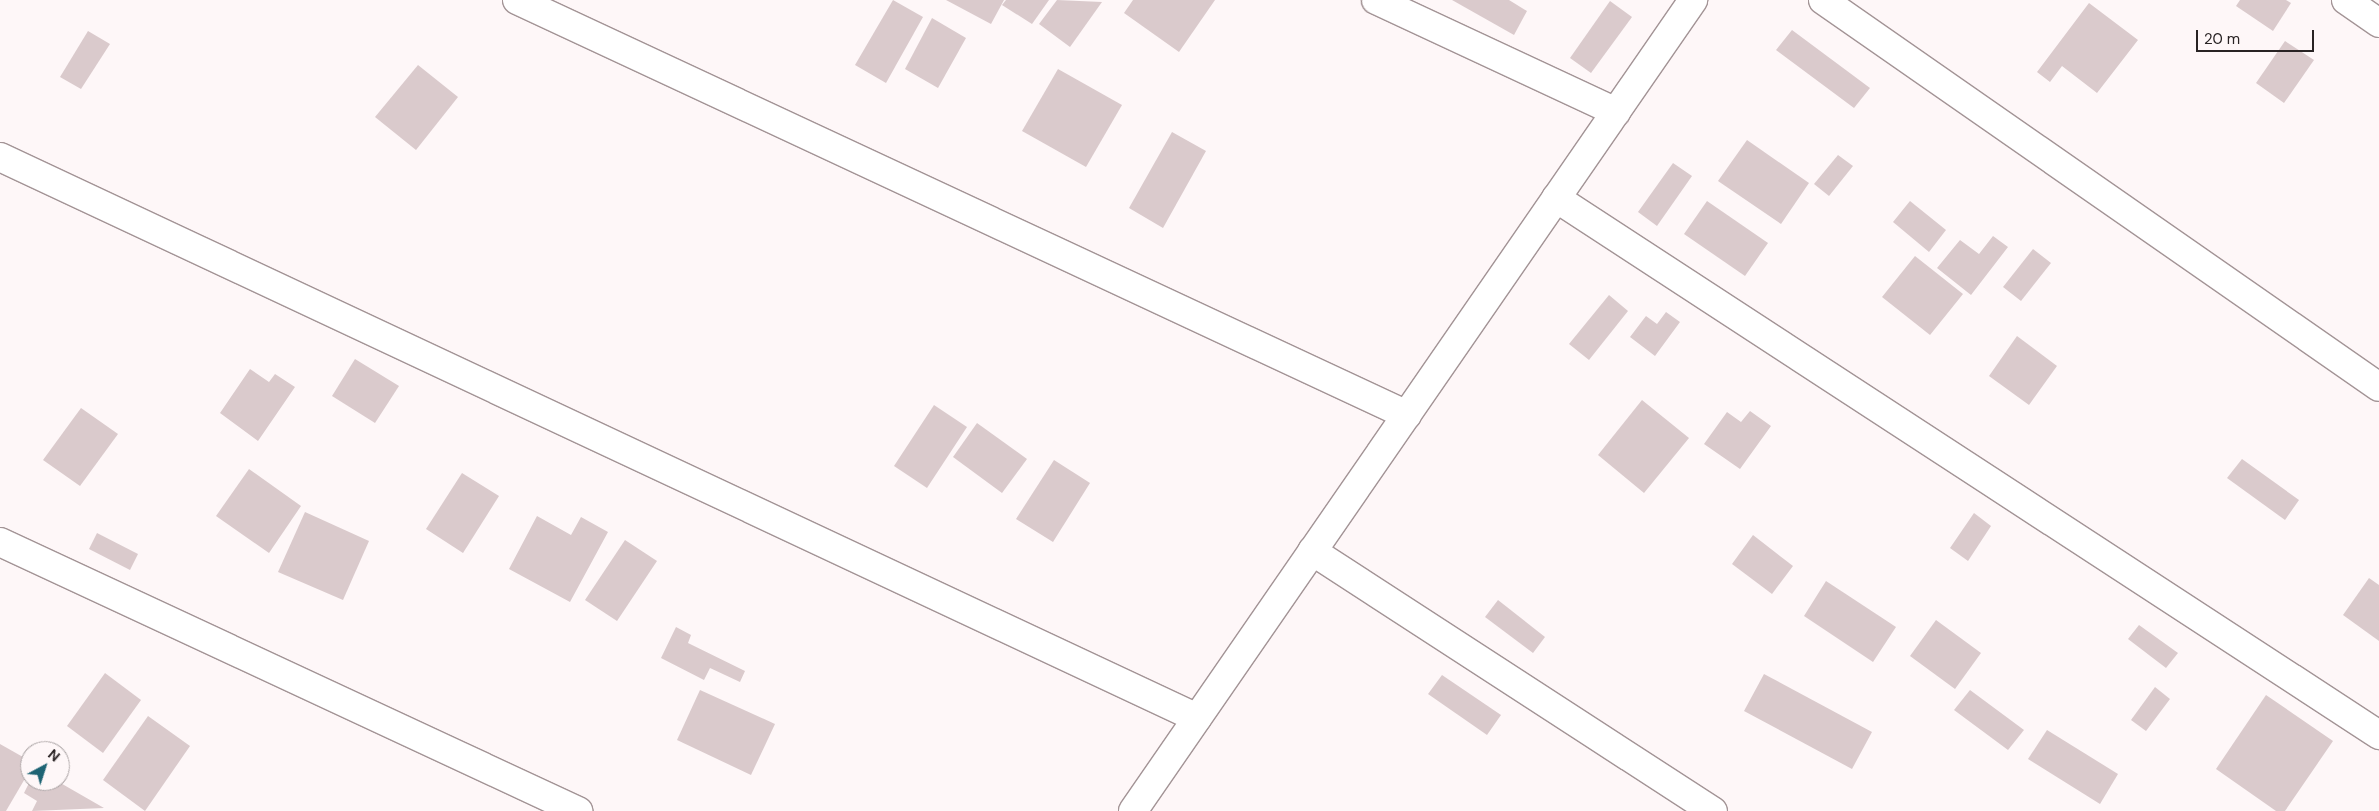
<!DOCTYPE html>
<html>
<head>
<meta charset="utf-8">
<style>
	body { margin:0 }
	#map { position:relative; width:2379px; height:811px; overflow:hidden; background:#fef7f8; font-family:"DM Sans",sans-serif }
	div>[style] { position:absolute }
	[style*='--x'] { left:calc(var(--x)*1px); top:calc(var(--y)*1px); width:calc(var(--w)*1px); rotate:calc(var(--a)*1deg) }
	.building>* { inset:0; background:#dacacc }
	.roads { filter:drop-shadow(1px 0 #a39496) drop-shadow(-1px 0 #a39496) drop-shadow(0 1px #a39496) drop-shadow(0 -1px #a39496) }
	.minor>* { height:28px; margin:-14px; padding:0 14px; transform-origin:14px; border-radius:14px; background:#fff }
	span { translate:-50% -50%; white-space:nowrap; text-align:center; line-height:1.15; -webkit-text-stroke:4px #fef7f8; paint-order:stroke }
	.north { position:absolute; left:20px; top:741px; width:50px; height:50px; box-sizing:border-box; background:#fef7f8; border:1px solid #a9a2a3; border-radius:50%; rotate:40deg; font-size:14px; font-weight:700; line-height:20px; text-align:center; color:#292324 }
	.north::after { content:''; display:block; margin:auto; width:18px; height:22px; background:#1e6474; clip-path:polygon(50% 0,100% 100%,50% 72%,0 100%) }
	.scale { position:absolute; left:2196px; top:30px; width:118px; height:22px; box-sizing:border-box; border:2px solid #292324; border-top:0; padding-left:6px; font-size:15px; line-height:18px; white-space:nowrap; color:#292324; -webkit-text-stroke:4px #fef7f8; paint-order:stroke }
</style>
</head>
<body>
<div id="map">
	<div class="building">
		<div style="clip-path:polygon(893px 0,923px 17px,886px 83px,855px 65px)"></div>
		<div style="clip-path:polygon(946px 0,1004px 0,991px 24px)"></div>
		<div style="clip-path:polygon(1006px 0,1049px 0,1032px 24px,1002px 5px)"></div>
		<div style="clip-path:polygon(1057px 0,1102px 2px,1070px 47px,1039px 24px)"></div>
		<div style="clip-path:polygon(1133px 0,1215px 0,1179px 52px,1124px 13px)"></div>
		<div style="clip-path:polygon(1452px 0,1509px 0,1527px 11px,1514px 35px)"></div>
		<div style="clip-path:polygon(2240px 0,2286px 0,2291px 3px,2273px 31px,2236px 6px)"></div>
		<div style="clip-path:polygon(1610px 1px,1632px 17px,1591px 73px,1570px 58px)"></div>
		<div style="clip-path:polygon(2089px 3px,2138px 40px,2097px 93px,2062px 66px,2050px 82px,2037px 72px)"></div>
		<div style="clip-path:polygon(932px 18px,966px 38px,938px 88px,905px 69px)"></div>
		<div style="clip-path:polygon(1792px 30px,1870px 88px,1854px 108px,1776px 50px)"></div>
		<div style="clip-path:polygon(88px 31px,110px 44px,81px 89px,60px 77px)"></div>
		<div style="clip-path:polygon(2285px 41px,2314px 60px,2284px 103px,2256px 83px)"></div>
		<div style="clip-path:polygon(418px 65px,458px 97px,416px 150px,375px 117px)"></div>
		<div style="clip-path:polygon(1058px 69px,1122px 105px,1086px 167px,1022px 131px)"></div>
		<div style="clip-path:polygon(1172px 132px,1206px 151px,1163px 228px,1129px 208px)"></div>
		<div style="clip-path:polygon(1747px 140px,1809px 183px,1781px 224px,1718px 181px)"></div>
		<div style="clip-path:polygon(1838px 155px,1853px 166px,1829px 196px,1814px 184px)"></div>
		<div style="clip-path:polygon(1673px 163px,1692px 176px,1657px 226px,1638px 212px)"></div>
		<div style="clip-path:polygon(1707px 201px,1768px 243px,1745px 276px,1684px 234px)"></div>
		<div style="clip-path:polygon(1910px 201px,1946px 230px,1929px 252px,1893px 222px)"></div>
		<div style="clip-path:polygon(1993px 236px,2008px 247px,1971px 295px,1937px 268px,1960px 240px,1979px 254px)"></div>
		<div style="clip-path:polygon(2033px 249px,2051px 263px,2021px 301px,2003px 287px)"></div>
		<div style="clip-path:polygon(1915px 256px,1963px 294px,1930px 335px,1882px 297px)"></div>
		<div style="clip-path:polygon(1609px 295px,1628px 311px,1589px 360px,1569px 344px)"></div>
		<div style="clip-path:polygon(1666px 312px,1680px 322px,1655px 356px,1630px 337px,1646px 316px,1657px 324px)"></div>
		<div style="clip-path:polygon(2017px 336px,2057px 366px,2029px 405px,1989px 376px)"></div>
		<div style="clip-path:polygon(355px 359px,399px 386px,375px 423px,332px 396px)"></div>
		<div style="clip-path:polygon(250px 369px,269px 382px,275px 374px,295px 387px,258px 441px,220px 413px)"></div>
		<div style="clip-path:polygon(1642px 400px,1689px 438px,1644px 493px,1598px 455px)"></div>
		<div style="clip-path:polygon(934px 405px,967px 427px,927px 488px,894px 466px)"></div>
		<div style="clip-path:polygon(81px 408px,118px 434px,80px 486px,43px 460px)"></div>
		<div style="clip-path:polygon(1750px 411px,1771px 426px,1740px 469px,1704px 444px,1727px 412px,1741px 422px)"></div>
		<div style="clip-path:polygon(977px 423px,1027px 459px,1002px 493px,953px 457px)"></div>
		<div style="clip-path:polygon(2242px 459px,2299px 500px,2285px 520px,2227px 478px)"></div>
		<div style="clip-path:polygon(1054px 460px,1090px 483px,1053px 542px,1016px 519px)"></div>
		<div style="clip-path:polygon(249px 469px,301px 506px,269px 553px,216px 516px)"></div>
		<div style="clip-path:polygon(462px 473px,499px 496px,463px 553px,426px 529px)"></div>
		<div style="clip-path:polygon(305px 512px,369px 541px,343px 600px,278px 572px)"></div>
		<div style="clip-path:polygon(1974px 513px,1991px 526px,1968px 561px,1950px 548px)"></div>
		<div style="clip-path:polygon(537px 516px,571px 535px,581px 517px,608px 532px,570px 602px,509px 569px)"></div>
		<div style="clip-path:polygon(97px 533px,138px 554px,130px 570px,89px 549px)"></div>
		<div style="clip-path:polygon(1753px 535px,1793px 566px,1772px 594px,1732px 564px)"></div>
		<div style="clip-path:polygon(625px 540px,657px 561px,617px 621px,585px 600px)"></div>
		<div style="clip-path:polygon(2369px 578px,2379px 585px,2379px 641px,2343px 615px)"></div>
		<div style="clip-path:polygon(1826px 581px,1896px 627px,1873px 662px,1804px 616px)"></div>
		<div style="clip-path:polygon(1498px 600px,1545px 637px,1533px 653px,1485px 617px)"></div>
		<div style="clip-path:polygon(1936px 620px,1981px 653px,1955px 689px,1910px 656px)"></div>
		<div style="clip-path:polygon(2139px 625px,2178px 653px,2166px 668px,2128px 639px)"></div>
		<div style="clip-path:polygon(676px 627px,691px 635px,688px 643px,745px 671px,740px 682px,710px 668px,704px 680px,661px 658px)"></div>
		<div style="clip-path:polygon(105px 673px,141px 700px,103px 753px,67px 726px)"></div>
		<div style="clip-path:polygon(1764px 674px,1872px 732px,1852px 769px,1744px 711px)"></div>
		<div style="clip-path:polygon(1442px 675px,1501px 715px,1487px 735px,1428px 694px)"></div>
		<div style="clip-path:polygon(2155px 687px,2170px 699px,2146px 731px,2131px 720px)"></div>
		<div style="clip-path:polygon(700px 690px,775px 724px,751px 775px,677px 740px)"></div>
		<div style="clip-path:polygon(1970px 690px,2024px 730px,2008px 750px,1954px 710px)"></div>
		<div style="clip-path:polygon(2266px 695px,2333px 741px,2285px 811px,2276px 811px,2216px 769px)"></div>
		<div style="clip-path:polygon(148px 716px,190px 746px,145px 811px,103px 780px)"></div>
		<div style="clip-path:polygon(2047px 730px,2118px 774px,2100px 804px,2028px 759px)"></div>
		<div style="clip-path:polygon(0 744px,30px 761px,30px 770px,6px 811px,0 811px)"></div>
		<div style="clip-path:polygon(30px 781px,57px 781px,104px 808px,32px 811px,37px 801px,24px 793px)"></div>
	</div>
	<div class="roads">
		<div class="minor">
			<div style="--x:517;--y:0;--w:982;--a:25"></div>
			<div style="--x:1376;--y:0;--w:265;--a:25"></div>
			<div style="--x:1823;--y:0;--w:677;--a:34.84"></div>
			<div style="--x:2346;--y:0;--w:40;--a:34.9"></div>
			<div style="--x:0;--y:157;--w:1322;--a:25.11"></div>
			<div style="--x:1556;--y:198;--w:983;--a:33.12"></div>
			<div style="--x:0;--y:542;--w:638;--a:24.96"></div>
			<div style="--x:1312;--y:551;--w:478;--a:33"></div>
			<div style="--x:1133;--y:811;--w:986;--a:-55.37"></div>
		</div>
	</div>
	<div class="north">N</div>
	<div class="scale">20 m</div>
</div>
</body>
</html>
